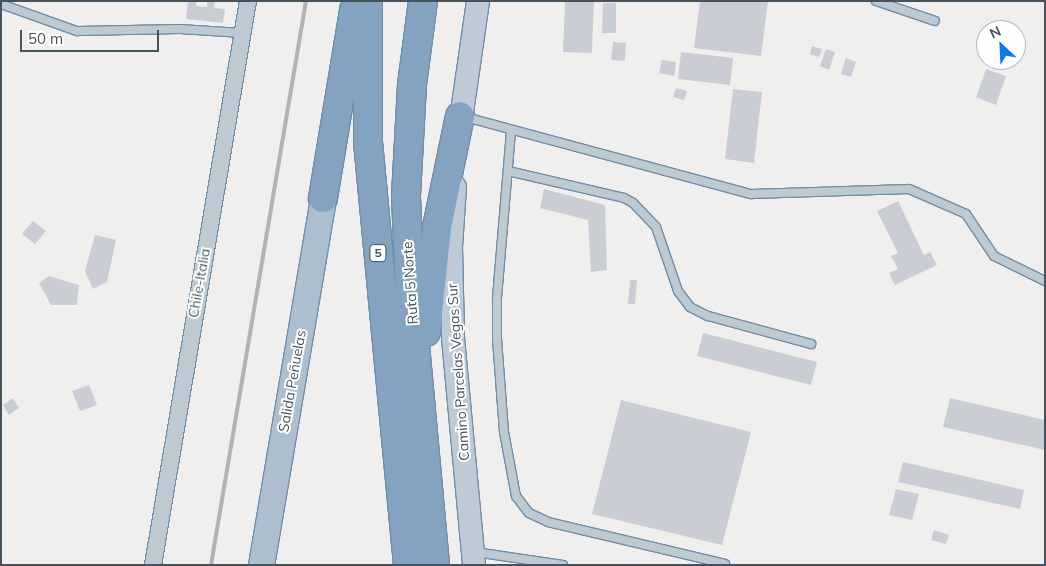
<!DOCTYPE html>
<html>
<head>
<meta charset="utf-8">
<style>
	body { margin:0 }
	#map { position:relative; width:1046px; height:566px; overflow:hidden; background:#f1eeee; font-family:Mulish,sans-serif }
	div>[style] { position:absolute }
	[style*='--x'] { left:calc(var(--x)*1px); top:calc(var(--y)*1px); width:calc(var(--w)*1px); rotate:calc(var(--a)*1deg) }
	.building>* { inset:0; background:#caced4 }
	.roads { filter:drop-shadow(1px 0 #6e8eac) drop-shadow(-1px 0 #6e8eac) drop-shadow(0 1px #6e8eac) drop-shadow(0 -1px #6e8eac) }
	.lane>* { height:8px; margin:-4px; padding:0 4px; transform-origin:4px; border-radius:4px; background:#becad1 }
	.street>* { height:16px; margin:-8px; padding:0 8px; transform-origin:8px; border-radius:8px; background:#becad1 }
	.secondary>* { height:22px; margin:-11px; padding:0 11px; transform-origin:11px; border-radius:11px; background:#becbd7 }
	.primary>* { height:25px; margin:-12.5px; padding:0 12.5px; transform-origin:12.5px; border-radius:12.5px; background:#acbfcf }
	.highway>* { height:28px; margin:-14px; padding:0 14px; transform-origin:14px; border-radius:14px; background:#83a3c0 }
	.rail>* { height:4px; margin:-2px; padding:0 2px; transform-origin:2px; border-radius:2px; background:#b0b4b9 }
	span { translate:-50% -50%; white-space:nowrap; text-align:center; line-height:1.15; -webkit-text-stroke:4px #fff; paint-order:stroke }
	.shield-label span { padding:1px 4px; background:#fff; border:1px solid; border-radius:4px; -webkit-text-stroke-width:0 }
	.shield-label { font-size:12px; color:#45535d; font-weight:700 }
	.street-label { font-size:14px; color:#45535d }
	.frame { position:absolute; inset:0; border:2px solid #45535d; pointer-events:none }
	.north { position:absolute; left:976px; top:20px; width:50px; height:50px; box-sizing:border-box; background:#fff; border:1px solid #b5babe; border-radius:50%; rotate:335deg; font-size:14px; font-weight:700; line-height:20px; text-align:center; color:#45535d }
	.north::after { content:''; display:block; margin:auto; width:18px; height:22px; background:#0e77eb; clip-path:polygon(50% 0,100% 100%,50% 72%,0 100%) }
	.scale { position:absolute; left:20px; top:30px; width:139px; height:22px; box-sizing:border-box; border:2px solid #45535d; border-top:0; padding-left:6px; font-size:15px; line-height:18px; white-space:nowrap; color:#45535d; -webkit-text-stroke:4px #fff; paint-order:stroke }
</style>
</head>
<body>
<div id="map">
	<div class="building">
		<div style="clip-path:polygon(188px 1px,197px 1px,196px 6px,207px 7px,207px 1px,215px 1px,214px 8px,225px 9px,223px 23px,186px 19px)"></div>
		<div style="clip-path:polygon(565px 1px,594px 1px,592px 53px,563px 52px)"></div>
		<div style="clip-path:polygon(700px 1px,768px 1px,761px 56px,694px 48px)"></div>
		<div style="clip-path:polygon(603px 3px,616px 3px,616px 33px,602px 33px)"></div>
		<div style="clip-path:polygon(613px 42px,626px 43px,625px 61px,611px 60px)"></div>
		<div style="clip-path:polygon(812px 46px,822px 49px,819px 57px,810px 54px)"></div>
		<div style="clip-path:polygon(826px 49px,835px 52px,829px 70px,820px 66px)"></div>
		<div style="clip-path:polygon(681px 52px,733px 58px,730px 85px,678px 79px)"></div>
		<div style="clip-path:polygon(846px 58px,856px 62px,851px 77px,841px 74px)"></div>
		<div style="clip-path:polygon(662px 60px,676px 62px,674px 76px,659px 73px)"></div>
		<div style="clip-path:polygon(986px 69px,1006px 76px,996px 105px,976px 97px)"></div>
		<div style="clip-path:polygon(676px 88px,687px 91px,684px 100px,673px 97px)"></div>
		<div style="clip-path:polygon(733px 89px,762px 92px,754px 163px,725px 159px)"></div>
		<div style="clip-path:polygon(544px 189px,605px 205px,607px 270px,591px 272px,588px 220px,540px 208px)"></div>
		<div style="clip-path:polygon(898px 201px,924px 255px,930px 252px,937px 265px,895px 285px,889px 273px,898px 269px,891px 256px,898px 253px,877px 211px)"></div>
		<div style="clip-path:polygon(33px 221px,46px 231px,35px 244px,22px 234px)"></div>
		<div style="clip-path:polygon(95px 235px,116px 240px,107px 282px,93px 289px,85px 271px)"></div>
		<div style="clip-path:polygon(49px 276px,79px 285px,77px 305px,51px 305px,39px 283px)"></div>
		<div style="clip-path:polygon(630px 280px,637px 280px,635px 304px,628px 304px)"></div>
		<div style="clip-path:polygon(703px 333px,817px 362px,811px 385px,697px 356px)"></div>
		<div style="clip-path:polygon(89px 385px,97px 405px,80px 411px,72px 391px)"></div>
		<div style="clip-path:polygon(13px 398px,19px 408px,9px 415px,3px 405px)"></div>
		<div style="clip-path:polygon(950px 398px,1045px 420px,1045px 450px,943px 427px)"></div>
		<div style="clip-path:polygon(621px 400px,751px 432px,722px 545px,592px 514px)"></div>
		<div style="clip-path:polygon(903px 462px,1024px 490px,1020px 509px,898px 482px)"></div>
		<div style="clip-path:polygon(896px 489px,919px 494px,912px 520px,889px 515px)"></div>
		<div style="clip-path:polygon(934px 530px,949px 535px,946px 544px,931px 540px)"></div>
	</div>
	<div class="roads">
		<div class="lane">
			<div style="--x:876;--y:1;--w:62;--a:18.7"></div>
			<div style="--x:1;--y:4;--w:81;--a:19.6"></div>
			<div style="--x:77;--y:31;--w:103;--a:-1.1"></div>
			<div style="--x:180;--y:29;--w:62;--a:3.7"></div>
			<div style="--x:465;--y:117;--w:296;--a:15.1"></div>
			<div style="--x:751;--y:194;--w:158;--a:-1.8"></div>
			<div style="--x:909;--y:189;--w:62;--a:23.7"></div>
			<div style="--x:966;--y:214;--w:50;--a:56.3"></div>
			<div style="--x:994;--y:256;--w:57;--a:26.1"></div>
			<div style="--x:511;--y:131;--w:169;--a:94.8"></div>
			<div style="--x:497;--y:299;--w:40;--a:90"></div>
			<div style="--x:497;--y:339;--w:93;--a:85.7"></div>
			<div style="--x:504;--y:432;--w:65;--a:79.4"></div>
			<div style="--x:516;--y:496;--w:21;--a:53"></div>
			<div style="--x:529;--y:513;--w:21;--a:25"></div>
			<div style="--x:548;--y:522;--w:182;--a:13.3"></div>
			<div style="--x:508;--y:171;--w:119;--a:13.1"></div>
			<div style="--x:624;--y:198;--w:10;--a:29"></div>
			<div style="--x:633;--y:203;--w:33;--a:46"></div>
			<div style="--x:656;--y:227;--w:68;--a:71"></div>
			<div style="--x:678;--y:291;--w:20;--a:53"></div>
			<div style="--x:690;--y:307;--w:20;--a:27"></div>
			<div style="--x:708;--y:316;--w:107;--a:15.2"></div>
			<div style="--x:475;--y:552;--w:89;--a:8.4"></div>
		</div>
		<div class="street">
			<div style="--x:153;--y:565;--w:572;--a:-80.44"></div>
		</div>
		<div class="secondary">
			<div style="--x:459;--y:133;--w:133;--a:-81.8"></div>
			<div style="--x:455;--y:187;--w:60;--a:93.8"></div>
			<div style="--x:451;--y:247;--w:91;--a:88.7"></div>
			<div style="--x:453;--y:338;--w:228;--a:84.7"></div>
		</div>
		<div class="primary">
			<div style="--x:261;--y:565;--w:372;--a:-80.4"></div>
		</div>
		<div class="highway">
			<div style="--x:368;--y:1;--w:141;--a:90"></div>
			<div style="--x:368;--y:142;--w:425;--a:84.6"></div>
			<div style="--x:423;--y:1;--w:85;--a:97.5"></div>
			<div style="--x:412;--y:85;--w:112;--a:93.1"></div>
			<div style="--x:406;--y:197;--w:93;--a:87.5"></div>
			<div style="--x:410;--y:290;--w:276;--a:84.8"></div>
			<div style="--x:323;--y:198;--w:191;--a:-80.6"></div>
			<div style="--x:426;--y:332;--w:106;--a:-84"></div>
			<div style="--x:437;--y:227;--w:113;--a:-78.3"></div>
		</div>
	</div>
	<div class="rail">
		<div style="--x:211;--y:565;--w:572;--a:-80.44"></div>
	</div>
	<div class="shield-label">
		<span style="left:378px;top:253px">5</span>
	</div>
	<div class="street-label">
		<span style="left:199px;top:283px;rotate:-80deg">Chile-Italia</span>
		<span style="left:410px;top:283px;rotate:-94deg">Ruta 5 Norte</span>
		<span style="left:458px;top:372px;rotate:-94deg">Camino Parcelas Vegas Sur</span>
		<span style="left:292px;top:381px;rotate:-80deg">Salida Peñuelas</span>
	</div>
	<div class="frame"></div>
	<div class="north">N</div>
	<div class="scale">50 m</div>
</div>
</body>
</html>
